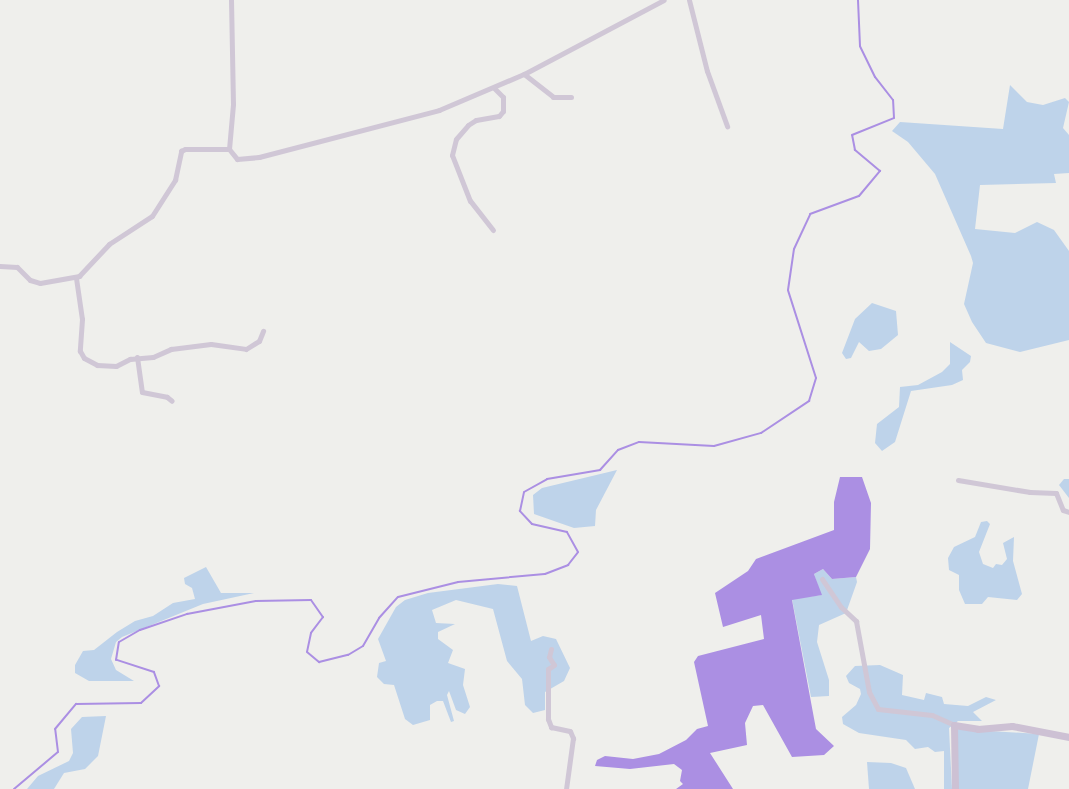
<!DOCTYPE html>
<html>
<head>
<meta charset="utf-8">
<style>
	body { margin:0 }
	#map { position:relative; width:1069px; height:789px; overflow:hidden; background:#efefec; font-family:"IBM Plex Sans",sans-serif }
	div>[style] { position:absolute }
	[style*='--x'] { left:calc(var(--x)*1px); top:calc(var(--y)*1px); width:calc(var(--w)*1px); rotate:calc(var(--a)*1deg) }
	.green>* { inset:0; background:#bed3ea }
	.water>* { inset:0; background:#ab8fe3 }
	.stream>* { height:2px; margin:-1px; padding:0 1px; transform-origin:1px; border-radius:1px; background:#ab8fe3 }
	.street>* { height:5px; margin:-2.5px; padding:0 2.5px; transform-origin:2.5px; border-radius:2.5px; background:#d0c7d6 }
	.secondary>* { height:7px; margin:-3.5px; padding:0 3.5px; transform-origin:3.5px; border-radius:3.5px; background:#cdc1d4 }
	span { translate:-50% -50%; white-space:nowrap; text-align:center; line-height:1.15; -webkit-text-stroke:4.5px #fff; paint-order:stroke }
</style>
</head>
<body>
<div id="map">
	<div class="green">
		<div style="clip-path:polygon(1010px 85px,1027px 102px,1043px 105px,1065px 98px,1069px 102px,1063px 128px,1069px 135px,1069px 173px,1054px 174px,1056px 183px,980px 185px,975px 229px,1015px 233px,1037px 222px,1054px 230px,1069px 251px,1069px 340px,1020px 352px,986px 343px,972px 322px,964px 304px,973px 263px,971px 256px,935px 174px,908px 142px,892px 131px,900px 122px,1003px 129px)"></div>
		<div style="clip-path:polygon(872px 303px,896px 311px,898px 335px,881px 349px,869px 351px,859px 342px,851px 358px,846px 359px,842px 353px,855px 319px)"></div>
		<div style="clip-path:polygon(950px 342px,971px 356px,970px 362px,962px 370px,963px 380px,952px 385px,911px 391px,895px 442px,882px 451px,875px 443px,877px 424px,899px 407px,900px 387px,918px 385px,942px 372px,950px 364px)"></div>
		<div style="clip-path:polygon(617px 470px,596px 510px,595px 526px,574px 528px,534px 514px,533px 495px,542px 488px)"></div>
		<div style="clip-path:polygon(1064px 479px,1069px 479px,1069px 498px,1059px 485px)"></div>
		<div style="clip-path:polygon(987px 521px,990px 524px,979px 552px,983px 564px,993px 568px,996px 564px,1002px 565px,1007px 559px,1003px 543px,1014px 537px,1013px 561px,1022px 594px,1017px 600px,988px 597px,982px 604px,965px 604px,959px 590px,959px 575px,949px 570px,948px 558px,954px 547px,975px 537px,981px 522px)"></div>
		<div style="clip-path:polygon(206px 567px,221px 593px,254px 593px,203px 604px,122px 637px,116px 642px,111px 659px,116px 670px,134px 681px,89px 681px,75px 673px,75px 665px,83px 651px,94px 650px,117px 632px,135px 621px,153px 616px,173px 603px,195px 599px,192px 588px,185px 584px,184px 578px)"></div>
		<div style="clip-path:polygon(823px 569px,832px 579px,856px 577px,857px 582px,846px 613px,819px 625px,817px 642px,829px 680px,829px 696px,811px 697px,792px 599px,821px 595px,814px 574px)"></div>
		<div style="clip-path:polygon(498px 584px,517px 586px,531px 641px,543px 636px,556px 639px,570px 668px,564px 681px,545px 692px,545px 710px,533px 713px,525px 705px,522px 679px,507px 661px,493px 609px,456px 600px,432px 610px,436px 623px,455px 624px,438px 632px,438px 639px,453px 650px,448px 663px,465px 669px,463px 685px,470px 707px,465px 714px,456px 710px,449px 691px,447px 695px,454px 721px,451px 722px,443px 701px,437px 701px,430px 705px,430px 720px,413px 725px,405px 719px,394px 685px,384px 684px,377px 677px,379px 663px,386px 661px,378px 639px,396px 607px,405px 600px,428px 593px)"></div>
		<div style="clip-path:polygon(880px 665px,903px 675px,902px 695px,924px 700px,926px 693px,942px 697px,944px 704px,968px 706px,986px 697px,996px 700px,973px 712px,982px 721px,958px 721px,949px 728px,952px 789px,944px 789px,944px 751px,935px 752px,928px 747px,915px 749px,906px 740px,859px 733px,843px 724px,842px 717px,856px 705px,861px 694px,860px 689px,849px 683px,846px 676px,855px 666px)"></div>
		<div style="clip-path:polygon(106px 716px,98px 756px,85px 769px,64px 773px,54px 789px,27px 789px,38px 776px,69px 761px,73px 753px,71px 729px,82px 717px)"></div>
		<div style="clip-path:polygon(958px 729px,1039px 734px,1028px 789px,958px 789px)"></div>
		<div style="clip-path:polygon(867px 762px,891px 763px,906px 768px,915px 789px,869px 789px)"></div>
	</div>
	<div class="water">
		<div style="clip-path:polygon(840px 477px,862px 477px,871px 503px,870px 549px,856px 577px,832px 579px,823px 569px,814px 574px,822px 595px,792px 600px,816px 729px,834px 746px,824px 755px,792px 757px,763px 705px,753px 706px,745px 723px,747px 745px,710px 753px,733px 789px,676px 789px,683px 784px,680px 781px,682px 770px,674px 764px,630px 769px,595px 766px,597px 760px,605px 756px,633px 759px,659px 754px,686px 740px,697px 729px,708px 726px,694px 662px,698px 656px,764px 639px,761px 615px,723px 627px,715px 593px,748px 571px,756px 559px,834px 530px,834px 502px)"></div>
	</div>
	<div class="stream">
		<div style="--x:14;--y:789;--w:57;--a:-40.1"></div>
		<div style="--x:58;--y:752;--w:23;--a:-97"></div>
		<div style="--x:55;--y:729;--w:33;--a:-50"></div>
		<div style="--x:76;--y:704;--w:65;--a:-0.9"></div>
		<div style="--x:141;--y:703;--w:25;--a:-43"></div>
		<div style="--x:159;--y:686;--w:15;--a:-110"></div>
		<div style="--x:154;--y:672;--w:40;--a:-162"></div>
		<div style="--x:116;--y:660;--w:18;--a:-81"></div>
		<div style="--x:119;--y:642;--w:24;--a:-30"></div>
		<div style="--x:140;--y:630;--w:50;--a:-18.8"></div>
		<div style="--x:187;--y:614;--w:70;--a:-10.7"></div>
		<div style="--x:256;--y:601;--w:55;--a:-1"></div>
		<div style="--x:311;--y:600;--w:21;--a:55"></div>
		<div style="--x:323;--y:617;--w:20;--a:127"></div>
		<div style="--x:311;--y:633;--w:19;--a:102"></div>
		<div style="--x:307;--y:652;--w:16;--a:40"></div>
		<div style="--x:319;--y:662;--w:30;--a:-14"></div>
		<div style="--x:348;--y:655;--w:17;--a:-31"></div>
		<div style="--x:363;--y:646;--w:32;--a:-60"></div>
		<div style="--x:379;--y:618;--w:28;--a:-48"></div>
		<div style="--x:398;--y:597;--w:62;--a:-14"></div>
		<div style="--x:458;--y:582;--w:87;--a:-5.3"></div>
		<div style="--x:545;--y:574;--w:25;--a:-21"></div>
		<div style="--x:568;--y:565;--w:16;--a:-52"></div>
		<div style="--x:578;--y:552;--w:23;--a:-119"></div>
		<div style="--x:567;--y:532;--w:36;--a:-167"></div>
		<div style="--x:532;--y:524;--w:18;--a:-133"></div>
		<div style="--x:520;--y:511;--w:19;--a:-78"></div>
		<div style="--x:524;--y:492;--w:26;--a:-29"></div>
		<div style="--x:547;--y:479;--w:54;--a:-9.6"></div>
		<div style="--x:600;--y:470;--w:27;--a:-48"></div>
		<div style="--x:618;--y:450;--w:22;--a:-21"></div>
		<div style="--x:639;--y:442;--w:75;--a:3.1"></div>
		<div style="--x:714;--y:446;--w:49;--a:-15.5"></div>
		<div style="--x:761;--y:433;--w:58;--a:-33.7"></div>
		<div style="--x:809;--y:401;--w:24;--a:-73"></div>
		<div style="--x:816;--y:378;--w:92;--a:-107.7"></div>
		<div style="--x:788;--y:290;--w:41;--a:-81.7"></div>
		<div style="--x:794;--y:249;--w:38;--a:-65"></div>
		<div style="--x:810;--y:214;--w:52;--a:-20.2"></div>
		<div style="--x:859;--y:196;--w:33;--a:-50"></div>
		<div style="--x:880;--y:171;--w:33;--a:-140"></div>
		<div style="--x:855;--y:150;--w:15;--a:-101"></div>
		<div style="--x:852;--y:135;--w:45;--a:-22"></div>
		<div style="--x:894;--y:118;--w:18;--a:-93"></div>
		<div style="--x:893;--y:100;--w:29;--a:-128"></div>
		<div style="--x:875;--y:77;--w:34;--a:-116"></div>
		<div style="--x:860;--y:46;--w:46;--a:-92.5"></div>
	</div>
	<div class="street">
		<div style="--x:689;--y:0;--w:73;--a:75.8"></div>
		<div style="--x:707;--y:71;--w:59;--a:70"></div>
		<div style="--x:524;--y:74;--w:37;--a:38"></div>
		<div style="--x:553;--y:97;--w:18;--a:0"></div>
		<div style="--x:229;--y:149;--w:45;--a:-84.9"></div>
		<div style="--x:233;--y:104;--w:104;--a:-91.1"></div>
		<div style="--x:493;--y:230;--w:37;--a:-128"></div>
		<div style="--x:470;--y:201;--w:49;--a:-111.4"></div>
		<div style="--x:452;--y:155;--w:16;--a:-76"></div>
		<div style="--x:456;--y:139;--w:18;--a:-49"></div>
		<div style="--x:468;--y:125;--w:9;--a:-32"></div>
		<div style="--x:476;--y:120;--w:23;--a:-10"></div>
		<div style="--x:499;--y:116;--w:6;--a:-51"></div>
		<div style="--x:503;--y:111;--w:14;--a:-90"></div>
		<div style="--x:503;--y:97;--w:13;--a:-135"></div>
		<div style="--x:0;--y:266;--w:17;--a:3"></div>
		<div style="--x:17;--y:267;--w:18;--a:45"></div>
		<div style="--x:30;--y:280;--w:10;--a:17"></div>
		<div style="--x:40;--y:283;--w:40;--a:-10"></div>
		<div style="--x:79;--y:276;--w:44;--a:-46.8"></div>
		<div style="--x:109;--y:244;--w:51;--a:-33.1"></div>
		<div style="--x:152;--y:216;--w:43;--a:-57.4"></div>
		<div style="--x:175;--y:180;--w:30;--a:-78"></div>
		<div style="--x:181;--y:151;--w:4;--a:-27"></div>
		<div style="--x:185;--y:149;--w:44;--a:0"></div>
		<div style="--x:229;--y:149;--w:13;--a:51"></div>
		<div style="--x:237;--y:159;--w:22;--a:-5"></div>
		<div style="--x:259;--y:157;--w:186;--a:-14.6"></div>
		<div style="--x:439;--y:110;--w:92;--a:-23"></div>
		<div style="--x:524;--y:74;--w:158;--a:-27.9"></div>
		<div style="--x:76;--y:278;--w:41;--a:81.7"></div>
		<div style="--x:82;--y:319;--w:32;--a:94"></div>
		<div style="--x:80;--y:351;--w:8;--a:60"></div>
		<div style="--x:84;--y:358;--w:15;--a:28"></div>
		<div style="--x:97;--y:365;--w:19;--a:3"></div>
		<div style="--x:116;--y:366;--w:16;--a:-27"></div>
		<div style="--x:130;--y:359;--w:23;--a:-5"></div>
		<div style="--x:153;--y:357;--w:20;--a:-24"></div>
		<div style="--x:171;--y:349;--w:40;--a:-7.1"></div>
		<div style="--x:211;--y:344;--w:35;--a:8"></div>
		<div style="--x:246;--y:349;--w:15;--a:-32"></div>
		<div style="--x:259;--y:341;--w:11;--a:-68"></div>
		<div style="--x:137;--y:357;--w:35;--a:82"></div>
		<div style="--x:142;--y:392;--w:25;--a:11"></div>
		<div style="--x:167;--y:397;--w:6;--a:39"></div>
		<div style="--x:958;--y:480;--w:73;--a:9.5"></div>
		<div style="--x:1030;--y:492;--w:26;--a:2"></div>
		<div style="--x:1056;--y:493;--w:18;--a:68"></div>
		<div style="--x:1063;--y:510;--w:6;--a:18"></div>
		<div style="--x:822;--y:579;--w:34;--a:56"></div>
		<div style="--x:841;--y:607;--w:21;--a:43"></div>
		<div style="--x:856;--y:621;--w:72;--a:79.6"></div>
		<div style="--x:869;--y:692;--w:19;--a:62"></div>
		<div style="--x:878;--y:709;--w:54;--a:6.3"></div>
		<div style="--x:932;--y:715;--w:24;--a:24"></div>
		<div style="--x:551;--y:649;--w:8;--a:104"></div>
		<div style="--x:549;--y:657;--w:9;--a:58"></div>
		<div style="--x:554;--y:665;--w:7;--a:146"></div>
		<div style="--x:548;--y:669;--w:50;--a:90"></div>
		<div style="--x:548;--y:719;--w:9;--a:69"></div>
		<div style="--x:551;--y:727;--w:19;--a:12"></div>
		<div style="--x:570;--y:731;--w:8;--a:67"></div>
		<div style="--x:573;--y:738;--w:51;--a:97.8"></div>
	</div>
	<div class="secondary">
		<div style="--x:955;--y:789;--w:64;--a:-90.9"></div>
		<div style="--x:954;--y:725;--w:24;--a:9"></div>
		<div style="--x:978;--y:729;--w:34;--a:-5"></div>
		<div style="--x:1012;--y:726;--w:58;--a:10.9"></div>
	</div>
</div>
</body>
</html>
